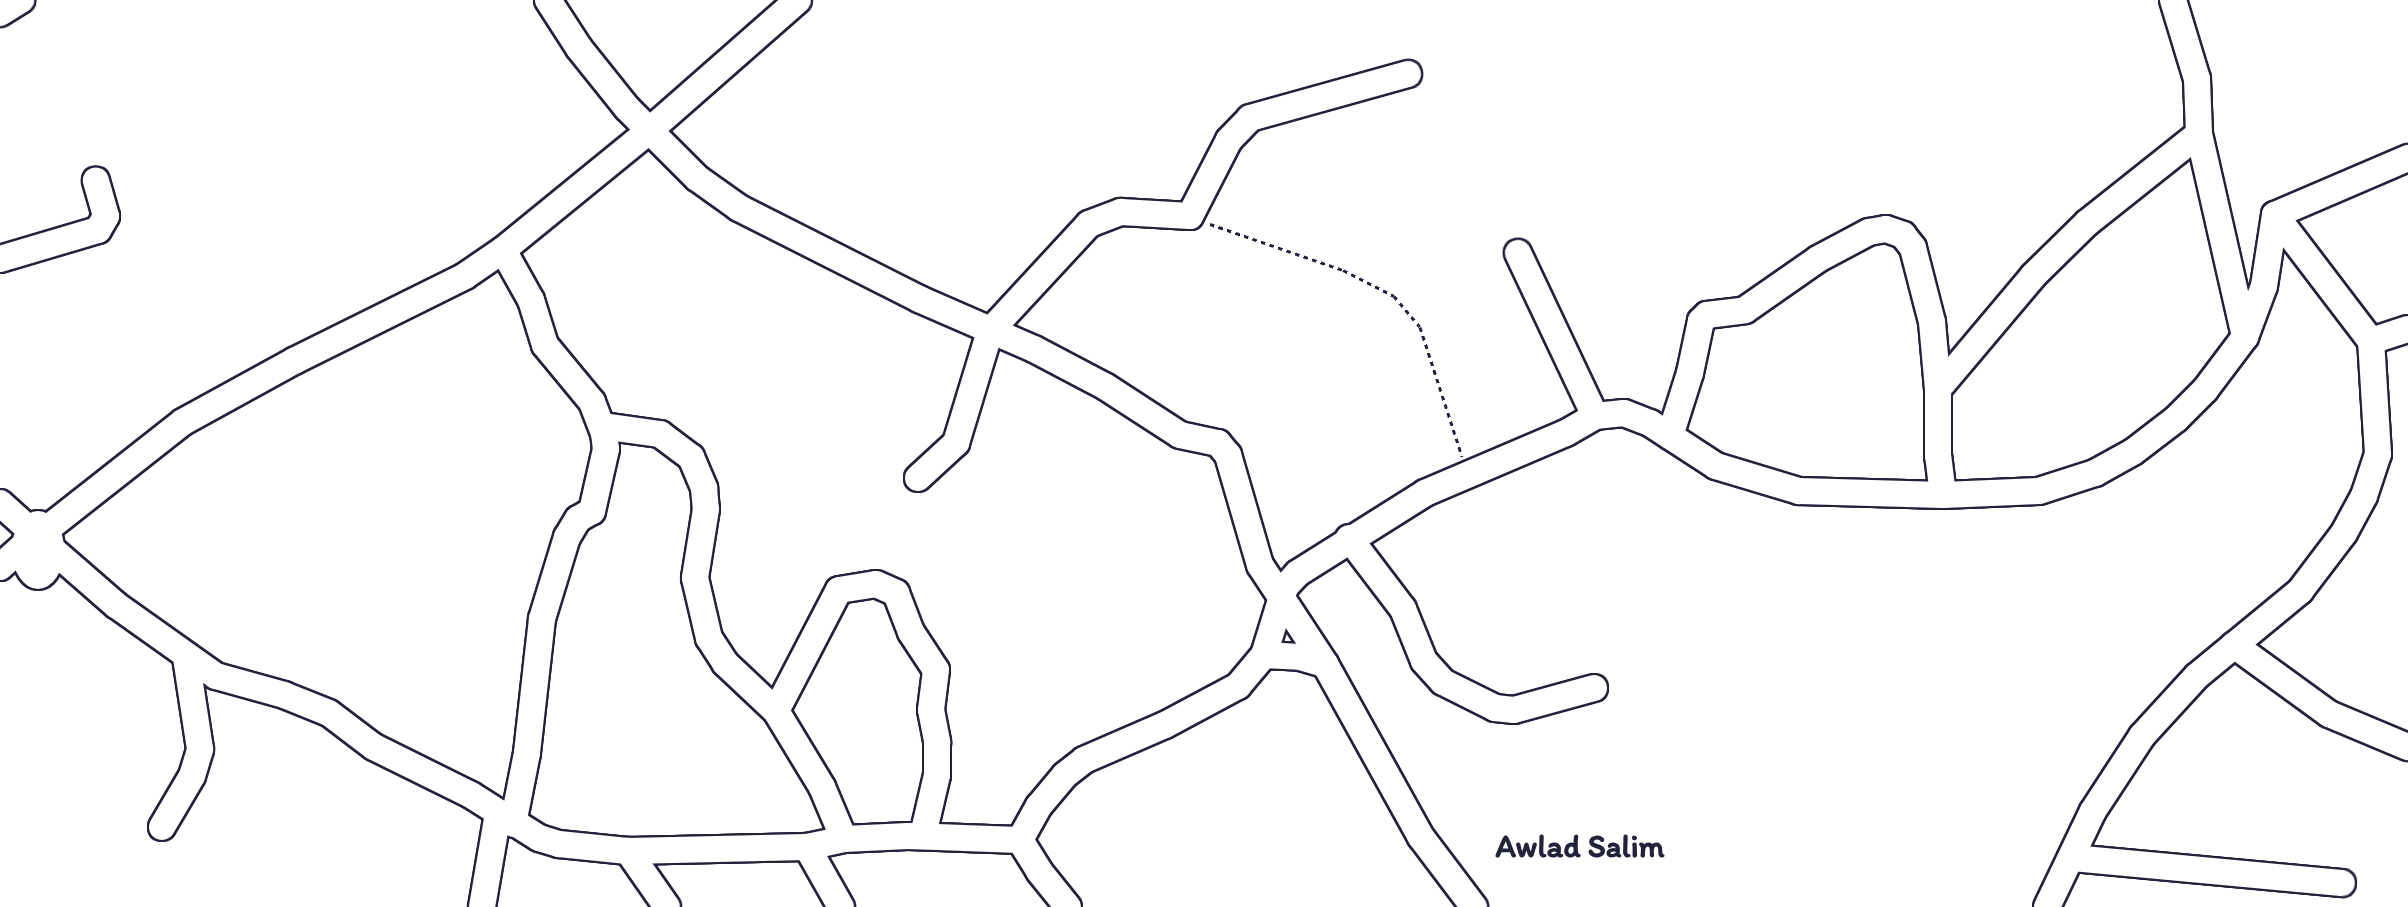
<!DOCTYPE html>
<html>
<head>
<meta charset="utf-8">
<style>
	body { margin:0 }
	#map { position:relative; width:2408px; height:907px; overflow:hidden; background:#fff; font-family:Itim,sans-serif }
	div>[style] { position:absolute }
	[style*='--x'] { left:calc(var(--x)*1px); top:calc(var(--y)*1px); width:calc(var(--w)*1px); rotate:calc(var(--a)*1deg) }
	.path>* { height:3px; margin-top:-1.5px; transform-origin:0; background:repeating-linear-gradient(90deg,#22223b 0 4.5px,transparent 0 9px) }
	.roads { filter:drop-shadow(2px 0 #22223b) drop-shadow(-2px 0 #22223b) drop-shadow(0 2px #22223b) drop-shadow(0 -2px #22223b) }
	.minor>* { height:26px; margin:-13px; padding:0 13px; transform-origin:13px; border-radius:13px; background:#fff }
	.minor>.ring { margin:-13px; padding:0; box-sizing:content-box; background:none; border:26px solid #fff; border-radius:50% }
	span { translate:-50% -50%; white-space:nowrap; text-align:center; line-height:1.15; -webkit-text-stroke:4.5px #fff; paint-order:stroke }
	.district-label { font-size:32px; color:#22223b; font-weight:700 }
</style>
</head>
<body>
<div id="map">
	<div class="path">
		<div style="--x:1210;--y:224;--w:141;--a:19.1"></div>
		<div style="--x:1343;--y:270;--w:57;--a:27"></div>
		<div style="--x:1394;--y:296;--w:40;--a:50"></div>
		<div style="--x:1420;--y:327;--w:136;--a:72"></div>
	</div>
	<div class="roads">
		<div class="minor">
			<div style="--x:548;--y:0;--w:57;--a:57.1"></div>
			<div style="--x:579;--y:48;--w:77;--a:51.3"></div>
			<div style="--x:627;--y:108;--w:99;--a:45"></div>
			<div style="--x:697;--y:178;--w:52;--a:35.5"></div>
			<div style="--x:739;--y:208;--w:202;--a:26.8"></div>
			<div style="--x:919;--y:299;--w:125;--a:23.5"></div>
			<div style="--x:1034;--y:349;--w:81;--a:27.8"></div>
			<div style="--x:1106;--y:387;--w:88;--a:33"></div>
			<div style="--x:1180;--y:435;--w:39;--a:12"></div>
			<div style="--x:1218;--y:443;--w:16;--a:50"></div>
			<div style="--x:1228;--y:455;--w:115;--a:73.8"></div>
			<div style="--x:1260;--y:565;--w:118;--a:56.7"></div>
			<div style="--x:1325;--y:664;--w:198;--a:61"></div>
			<div style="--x:1421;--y:837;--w:88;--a:52.9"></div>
			<div style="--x:2173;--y:0;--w:83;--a:73.1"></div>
			<div style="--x:2197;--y:79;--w:55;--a:87.9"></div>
			<div style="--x:2199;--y:134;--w:208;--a:77.2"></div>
			<div style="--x:2245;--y:337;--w:54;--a:-69.6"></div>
			<div style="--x:2264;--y:286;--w:72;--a:-81.2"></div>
			<div style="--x:2275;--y:215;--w:158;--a:52.7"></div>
			<div style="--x:0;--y:13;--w:25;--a:-32"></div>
			<div style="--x:2275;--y:215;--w:145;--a:-23.2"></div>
			<div style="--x:503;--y:250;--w:57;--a:60.8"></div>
			<div style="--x:531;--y:300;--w:47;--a:72.7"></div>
			<div style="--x:545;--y:345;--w:74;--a:50.5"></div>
			<div style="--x:592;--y:402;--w:33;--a:69"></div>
			<div style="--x:604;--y:433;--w:16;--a:83"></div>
			<div style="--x:606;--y:449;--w:64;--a:102.7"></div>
			<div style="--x:592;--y:511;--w:16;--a:150"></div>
			<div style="--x:578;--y:519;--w:21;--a:121"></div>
			<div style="--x:567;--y:537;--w:86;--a:107"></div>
			<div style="--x:542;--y:619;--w:135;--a:96.4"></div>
			<div style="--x:527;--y:753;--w:72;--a:101.2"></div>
			<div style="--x:1518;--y:253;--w:180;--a:64.7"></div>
			<div style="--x:0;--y:259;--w:102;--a:-16.5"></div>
			<div style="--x:98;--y:230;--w:16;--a:-60"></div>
			<div style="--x:106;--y:216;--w:37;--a:-106"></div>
			<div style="--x:602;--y:426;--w:59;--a:7.9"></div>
			<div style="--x:660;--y:434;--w:39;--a:37"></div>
			<div style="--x:691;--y:457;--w:34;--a:67"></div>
			<div style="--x:704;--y:488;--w:21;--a:85"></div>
			<div style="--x:706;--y:509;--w:70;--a:99.1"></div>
			<div style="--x:695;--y:578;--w:62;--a:76.9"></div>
			<div style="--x:709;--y:638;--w:30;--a:57"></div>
			<div style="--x:725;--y:663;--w:70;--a:43.3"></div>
			<div style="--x:776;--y:711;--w:89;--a:58.8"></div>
			<div style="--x:822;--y:787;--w:56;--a:67.1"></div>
			<div style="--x:1670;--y:436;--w:66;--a:-72.4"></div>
			<div style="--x:1690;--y:373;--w:53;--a:-78.1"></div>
			<div style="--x:1701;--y:321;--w:8;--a:-45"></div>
			<div style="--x:1707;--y:315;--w:38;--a:-7"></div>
			<div style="--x:1745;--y:310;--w:89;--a:-34.9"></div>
			<div style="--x:1818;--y:259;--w:58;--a:-27.9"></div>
			<div style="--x:1869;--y:232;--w:17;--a:-10"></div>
			<div style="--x:1886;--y:229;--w:18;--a:19"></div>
			<div style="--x:1903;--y:235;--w:16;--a:52"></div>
			<div style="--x:1913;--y:248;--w:76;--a:75.6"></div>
			<div style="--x:1932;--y:322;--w:67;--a:84.9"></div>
			<div style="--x:918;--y:478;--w:52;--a:-42.6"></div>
			<div style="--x:956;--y:443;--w:117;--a:-73.1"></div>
			<div style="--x:990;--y:331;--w:146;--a:-47.2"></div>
			<div style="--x:1089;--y:224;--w:34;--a:-21"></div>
			<div style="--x:1121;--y:212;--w:69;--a:3.3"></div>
			<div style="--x:1190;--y:216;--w:85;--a:-62.8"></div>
			<div style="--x:1229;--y:140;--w:30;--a:-46"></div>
			<div style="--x:1250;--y:118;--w:164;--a:-15.6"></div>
			<div style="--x:1943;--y:495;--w:39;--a:-97"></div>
			<div style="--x:1938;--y:456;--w:67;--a:-90"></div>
			<div style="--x:1938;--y:389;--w:148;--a:-49.9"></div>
			<div style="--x:2033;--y:276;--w:76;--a:-44.5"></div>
			<div style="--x:2087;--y:223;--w:143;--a:-38.5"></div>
			<div style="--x:0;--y:503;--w:38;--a:42"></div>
			<div class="ring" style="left:25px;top:524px;width:-2px;height:-2px"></div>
			<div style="--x:47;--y:529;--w:173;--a:-38.2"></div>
			<div style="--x:183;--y:422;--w:127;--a:-28.8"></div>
			<div style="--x:294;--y:361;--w:191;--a:-26.4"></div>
			<div style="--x:465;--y:276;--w:46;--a:-34.4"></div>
			<div style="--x:503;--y:250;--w:188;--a:-39.2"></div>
			<div style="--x:649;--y:131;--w:198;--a:-41.3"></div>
			<div style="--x:1349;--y:538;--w:89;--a:52.7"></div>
			<div style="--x:1403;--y:609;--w:56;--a:68"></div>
			<div style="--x:1424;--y:661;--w:28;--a:48"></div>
			<div style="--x:1443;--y:682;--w:58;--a:26.6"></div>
			<div style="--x:1495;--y:708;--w:19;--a:6"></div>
			<div style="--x:1514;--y:710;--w:83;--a:-15.4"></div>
			<div style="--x:46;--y:544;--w:93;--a:41.1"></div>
			<div style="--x:116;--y:605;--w:123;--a:35.4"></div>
			<div style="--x:216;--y:676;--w:71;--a:15.6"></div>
			<div style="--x:284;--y:695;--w:48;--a:21.8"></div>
			<div style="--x:329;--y:713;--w:56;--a:37.1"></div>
			<div style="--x:374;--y:747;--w:108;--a:26.3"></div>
			<div style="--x:471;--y:795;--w:80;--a:32.3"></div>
			<div style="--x:539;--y:838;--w:21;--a:17"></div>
			<div style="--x:559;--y:844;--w:69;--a:5.8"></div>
			<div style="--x:628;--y:851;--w:179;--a:-1.3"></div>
			<div style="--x:807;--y:847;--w:38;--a:-12"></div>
			<div style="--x:844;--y:839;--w:64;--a:-2.7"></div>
			<div style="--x:908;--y:836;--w:112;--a:2"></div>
			<div style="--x:0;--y:567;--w:36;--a:-42"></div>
			<div style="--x:2234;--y:645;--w:117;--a:36"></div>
			<div style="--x:2329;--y:714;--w:86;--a:22.7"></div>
			<div style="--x:1264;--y:655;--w:36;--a:3"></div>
			<div style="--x:1300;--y:657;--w:26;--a:16"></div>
			<div style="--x:776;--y:711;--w:136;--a:-62.5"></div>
			<div style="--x:839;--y:590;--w:37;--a:-9"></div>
			<div style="--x:876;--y:584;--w:22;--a:24"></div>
			<div style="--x:896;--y:593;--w:42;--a:69"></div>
			<div style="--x:911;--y:632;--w:45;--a:56.7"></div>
			<div style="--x:936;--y:670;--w:40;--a:97.1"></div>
			<div style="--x:931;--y:710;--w:33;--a:79"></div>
			<div style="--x:937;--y:742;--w:33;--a:90"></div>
			<div style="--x:937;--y:775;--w:62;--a:103.1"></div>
			<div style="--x:162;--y:827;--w:59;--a:-59.5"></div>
			<div style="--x:192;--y:776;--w:28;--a:-73"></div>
			<div style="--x:200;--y:749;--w:93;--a:-98.7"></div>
			<div style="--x:1020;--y:840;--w:39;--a:-61"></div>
			<div style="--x:1039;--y:806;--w:40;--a:-50"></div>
			<div style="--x:1065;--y:775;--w:24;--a:-38"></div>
			<div style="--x:1084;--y:760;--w:88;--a:-23.4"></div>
			<div style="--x:1165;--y:725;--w:83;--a:-28.1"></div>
			<div style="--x:1238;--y:686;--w:40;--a:-50"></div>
			<div style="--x:1264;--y:655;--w:71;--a:-72.8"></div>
			<div style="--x:1285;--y:587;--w:19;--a:-47"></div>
			<div style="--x:1298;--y:573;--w:150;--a:-32.2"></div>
			<div style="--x:1425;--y:493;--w:153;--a:-23.1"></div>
			<div style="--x:1566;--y:433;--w:34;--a:-30"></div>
			<div style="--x:1595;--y:416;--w:29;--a:-6"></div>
			<div style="--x:1624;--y:413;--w:28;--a:21"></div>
			<div style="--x:1650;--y:423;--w:79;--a:33.1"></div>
			<div style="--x:1716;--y:466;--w:87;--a:16.8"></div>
			<div style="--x:1799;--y:491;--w:144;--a:1.6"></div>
			<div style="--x:1943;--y:495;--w:96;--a:-2.4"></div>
			<div style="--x:2039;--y:491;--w:59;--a:-17.8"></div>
			<div style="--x:2095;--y:473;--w:43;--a:-28.9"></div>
			<div style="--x:2133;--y:452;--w:54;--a:-37.5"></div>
			<div style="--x:2176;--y:419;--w:41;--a:-45"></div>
			<div style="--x:2205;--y:390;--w:66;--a:-53"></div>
			<div style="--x:1020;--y:840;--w:36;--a:58"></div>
			<div style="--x:1039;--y:871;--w:46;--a:51.1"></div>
			<div style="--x:807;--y:847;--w:69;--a:60.5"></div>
			<div style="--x:628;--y:851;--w:68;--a:55.1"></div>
			<div style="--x:2072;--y:858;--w:271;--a:5.3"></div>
			<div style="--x:482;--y:907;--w:95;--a:-80.3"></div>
			<div style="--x:2047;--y:907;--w:106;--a:-64.4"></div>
			<div style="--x:2093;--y:811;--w:90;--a:-56.8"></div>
			<div style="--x:2142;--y:736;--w:81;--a:-47.5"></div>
			<div style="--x:2197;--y:676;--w:134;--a:-39.5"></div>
			<div style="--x:2300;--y:591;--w:73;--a:-52.8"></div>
			<div style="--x:2344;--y:533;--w:42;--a:-61.6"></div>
			<div style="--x:2364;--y:496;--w:44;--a:-71.6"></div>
			<div style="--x:2378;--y:454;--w:113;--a:-93.5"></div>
			<div style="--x:2371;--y:341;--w:39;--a:-18"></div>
		</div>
	</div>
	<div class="district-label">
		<span style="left:1580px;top:846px">Awlad Salim</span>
	</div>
</div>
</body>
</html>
